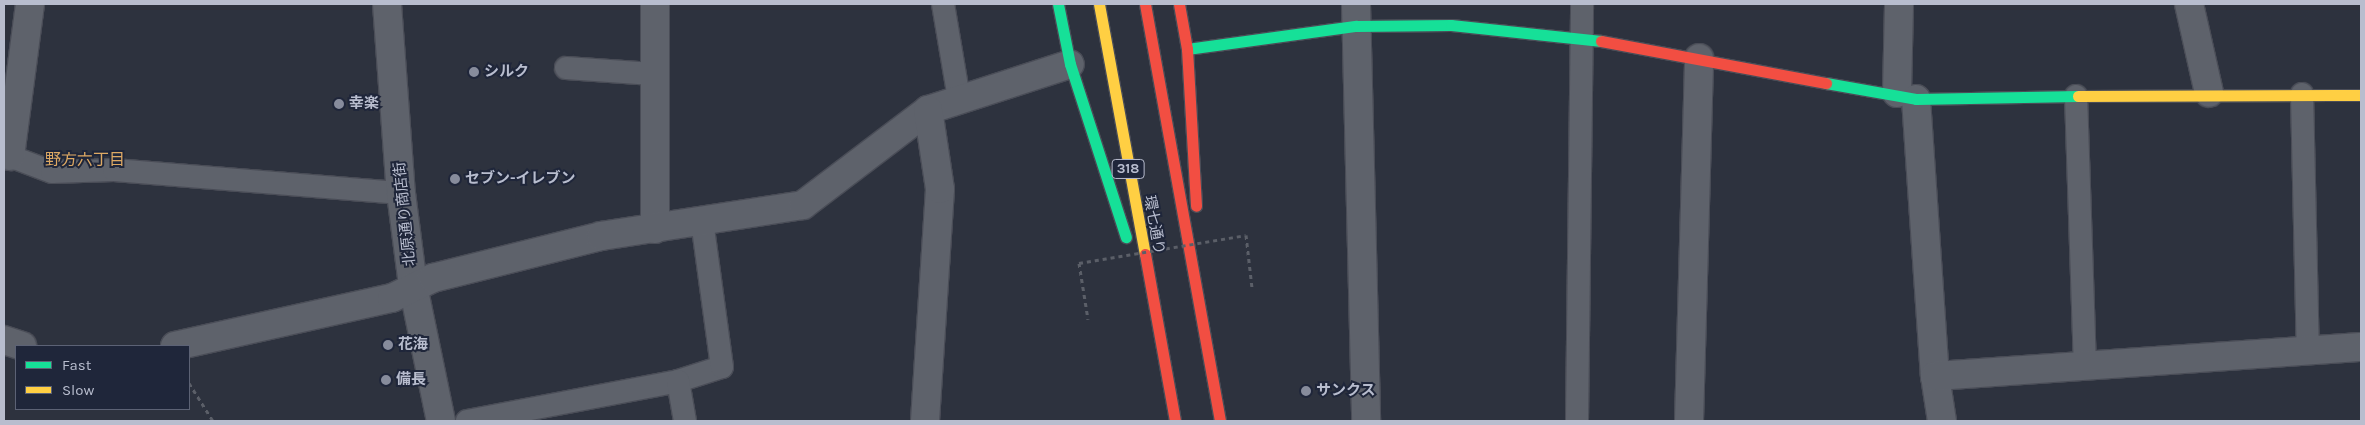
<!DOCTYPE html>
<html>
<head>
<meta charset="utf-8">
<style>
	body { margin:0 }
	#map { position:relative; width:2365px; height:425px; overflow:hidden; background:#2d323e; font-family:Karla,"Noto Sans JP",sans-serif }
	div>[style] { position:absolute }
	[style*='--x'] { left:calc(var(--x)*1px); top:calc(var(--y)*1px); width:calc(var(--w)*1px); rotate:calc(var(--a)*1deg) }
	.path>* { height:3px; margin-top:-1.5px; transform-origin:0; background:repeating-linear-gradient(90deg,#5b5f68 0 4px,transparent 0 8px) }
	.roads { filter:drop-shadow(1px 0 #4a4d57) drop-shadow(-1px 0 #4a4d57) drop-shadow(0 1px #4a4d57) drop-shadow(0 -1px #4a4d57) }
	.lane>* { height:22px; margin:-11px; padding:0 11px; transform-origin:11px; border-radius:11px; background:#5e626b }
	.street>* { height:28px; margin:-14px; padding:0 14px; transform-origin:14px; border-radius:14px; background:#5e626b }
	.fast>* { height:11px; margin:-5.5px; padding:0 5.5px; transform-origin:5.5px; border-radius:5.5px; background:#16e098 }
	.slow>* { height:11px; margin:-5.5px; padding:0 5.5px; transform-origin:5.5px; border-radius:5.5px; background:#ffcf43 }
	.jam>* { height:11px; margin:-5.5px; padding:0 5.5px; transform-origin:5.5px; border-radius:5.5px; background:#f24e42 }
	.path-bridge>* { height:3px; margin-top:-1.5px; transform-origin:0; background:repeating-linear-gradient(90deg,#5b5f68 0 4px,transparent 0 8px) }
	.dots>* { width:14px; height:14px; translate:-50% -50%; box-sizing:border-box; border:2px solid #1f263a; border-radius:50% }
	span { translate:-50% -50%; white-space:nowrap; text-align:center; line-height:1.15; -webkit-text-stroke:4px #1f263a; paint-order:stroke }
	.shield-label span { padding:1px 4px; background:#1f263a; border:1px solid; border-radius:4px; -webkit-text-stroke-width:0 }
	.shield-label { font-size:14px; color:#b8bdce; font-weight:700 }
	.poi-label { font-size:15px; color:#b8bdce; font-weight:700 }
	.left { translate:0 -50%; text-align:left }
	.street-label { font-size:15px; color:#b8bdce }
	.neighbourhood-label { font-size:16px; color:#dda964 }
	.frame { position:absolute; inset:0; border:5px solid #b8bdce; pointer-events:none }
	.legend { position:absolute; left:15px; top:345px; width:175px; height:65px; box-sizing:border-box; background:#1f263a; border:1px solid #5c6275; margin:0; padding:6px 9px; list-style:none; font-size:15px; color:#b8bdce }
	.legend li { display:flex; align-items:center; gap:10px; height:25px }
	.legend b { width:25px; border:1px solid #5c6275 }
</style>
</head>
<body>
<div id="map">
	<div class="path">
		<div style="--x:1246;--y:235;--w:53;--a:83.5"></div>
		<div style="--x:1079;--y:263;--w:57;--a:80.9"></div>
		<div style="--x:189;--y:383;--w:45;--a:57.7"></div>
	</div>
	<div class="roads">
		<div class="lane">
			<div style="--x:943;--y:4;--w:96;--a:80.4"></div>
			<div style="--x:566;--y:68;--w:87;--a:3.9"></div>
			<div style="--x:2302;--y:94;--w:256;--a:88.7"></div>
			<div style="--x:2076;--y:96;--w:270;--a:88.1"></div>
			<div style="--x:4;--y:154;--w:51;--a:20.6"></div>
			<div style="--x:52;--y:172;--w:62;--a:-1.8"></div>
			<div style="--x:114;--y:170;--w:288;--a:4.6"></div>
			<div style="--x:678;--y:381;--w:46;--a:-17.7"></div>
			<div style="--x:722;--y:367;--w:147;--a:-97.8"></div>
			<div style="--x:467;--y:421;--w:215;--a:-10.7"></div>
			<div style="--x:678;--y:381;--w:41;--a:80.1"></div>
			<div style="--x:1577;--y:421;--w:417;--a:-89.3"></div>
		</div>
		<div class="street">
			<div style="--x:387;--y:4;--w:190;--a:85.8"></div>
			<div style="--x:401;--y:193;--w:94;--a:82.6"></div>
			<div style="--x:413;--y:286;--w:138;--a:78.3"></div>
			<div style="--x:1356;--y:4;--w:417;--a:88.6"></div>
			<div style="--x:2189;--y:4;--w:91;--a:77.3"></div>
			<div style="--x:1897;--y:93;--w:89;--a:-88.7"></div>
			<div style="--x:1916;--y:99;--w:278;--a:86.1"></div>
			<div style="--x:1935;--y:376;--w:46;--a:81.2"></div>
			<div style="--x:10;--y:156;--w:153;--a:-82.5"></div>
			<div style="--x:655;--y:229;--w:225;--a:-90"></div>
			<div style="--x:4;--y:340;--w:19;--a:18"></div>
			<div style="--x:175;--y:346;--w:222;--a:-12.5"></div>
			<div style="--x:392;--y:298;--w:46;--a:-26"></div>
			<div style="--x:433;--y:278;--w:173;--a:-14"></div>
			<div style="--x:601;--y:236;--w:204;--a:-8.7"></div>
			<div style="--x:803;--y:205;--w:157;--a:-37.2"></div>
			<div style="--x:928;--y:110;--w:149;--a:-17.9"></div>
			<div style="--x:1935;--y:376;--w:427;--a:-3.9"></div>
			<div style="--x:925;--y:421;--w:232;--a:-86.3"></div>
			<div style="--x:940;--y:189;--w:80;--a:-98.6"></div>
			<div style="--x:1689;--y:421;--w:363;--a:-88.4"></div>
		</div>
		<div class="fast">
			<div style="--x:1058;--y:4;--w:61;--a:78.7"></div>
			<div style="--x:1070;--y:64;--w:182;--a:72.1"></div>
			<div style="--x:1187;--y:49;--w:171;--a:-7.8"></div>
			<div style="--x:1356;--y:26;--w:95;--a:-0.6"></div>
			<div style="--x:1451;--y:25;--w:151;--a:6.1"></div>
			<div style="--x:1826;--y:83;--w:91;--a:10.1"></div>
			<div style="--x:1916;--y:99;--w:162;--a:-1.1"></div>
		</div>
		<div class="slow">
			<div style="--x:1099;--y:4;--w:254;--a:79.6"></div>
			<div style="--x:2078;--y:96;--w:283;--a:-0.2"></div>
		</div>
		<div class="jam">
			<div style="--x:1145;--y:4;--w:424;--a:79.8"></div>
			<div style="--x:1179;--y:4;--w:46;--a:79.9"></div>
			<div style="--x:1187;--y:49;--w:157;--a:86.7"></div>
			<div style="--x:1601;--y:41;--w:229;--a:10.6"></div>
			<div style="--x:1145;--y:254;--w:170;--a:79.8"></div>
		</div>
	</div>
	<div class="path-bridge">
		<div style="--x:1079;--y:263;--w:169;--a:-9.5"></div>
	</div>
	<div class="dots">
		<div style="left:474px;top:72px;background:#878c9c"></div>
		<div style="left:339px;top:104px;background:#878c9c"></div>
		<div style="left:455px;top:179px;background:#878c9c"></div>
		<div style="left:388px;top:345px;background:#878c9c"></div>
		<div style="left:386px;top:380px;background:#878c9c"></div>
		<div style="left:1306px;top:391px;background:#878c9c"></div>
	</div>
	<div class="shield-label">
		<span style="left:1128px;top:169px">318</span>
	</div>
	<div class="poi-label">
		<span class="left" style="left:484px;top:72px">シルク</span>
		<span class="left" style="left:349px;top:104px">幸楽</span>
		<span class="left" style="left:465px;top:179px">セブン-イレブン</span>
		<span class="left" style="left:398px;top:345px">花海</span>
		<span class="left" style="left:396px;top:380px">備長</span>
		<span class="left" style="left:1316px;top:391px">サンクス</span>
	</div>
	<div class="street-label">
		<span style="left:405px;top:214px;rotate:-96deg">北原通り商店街</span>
		<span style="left:1154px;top:225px;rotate:80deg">環七通り</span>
	</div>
	<div class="neighbourhood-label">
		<span style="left:85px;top:160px">野方六丁目</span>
	</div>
	<div class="frame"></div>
	<ul class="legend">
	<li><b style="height:6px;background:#16e098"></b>Fast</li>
	<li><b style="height:6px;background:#ffcf43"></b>Slow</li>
	</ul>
</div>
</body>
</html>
